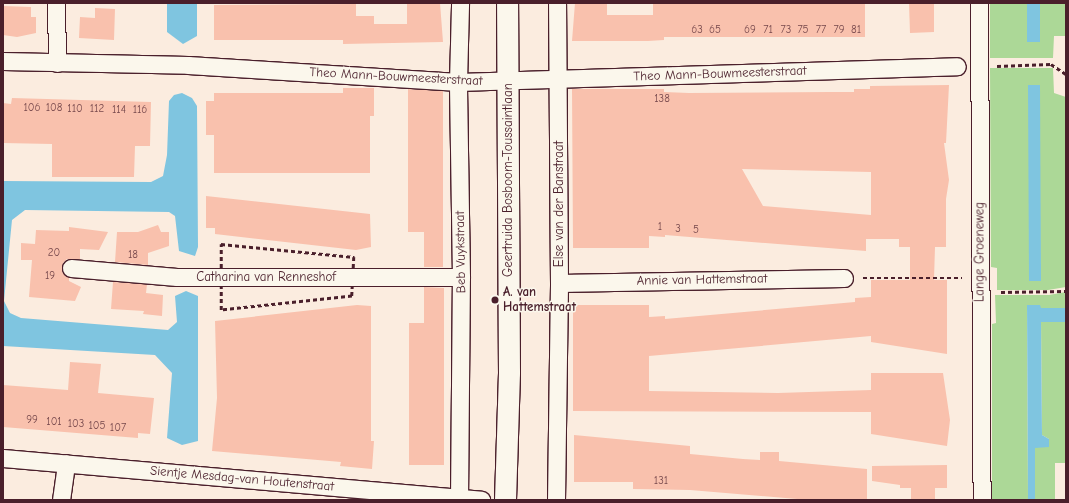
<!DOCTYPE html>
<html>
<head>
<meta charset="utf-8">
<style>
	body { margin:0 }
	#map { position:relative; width:1069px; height:503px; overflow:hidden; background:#fbecdf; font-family:"Comic Neue",sans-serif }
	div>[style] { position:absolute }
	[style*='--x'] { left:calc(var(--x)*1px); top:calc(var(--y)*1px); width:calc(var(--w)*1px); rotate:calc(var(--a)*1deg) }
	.green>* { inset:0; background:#acd897 }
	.water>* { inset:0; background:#7fc5e0 }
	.building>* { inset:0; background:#f9c1ad }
	.path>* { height:2.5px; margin-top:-1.25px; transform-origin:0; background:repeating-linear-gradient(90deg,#4a1f2b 0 4px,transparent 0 7px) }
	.roads { filter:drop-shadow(1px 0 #4a1f2b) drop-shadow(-1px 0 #4a1f2b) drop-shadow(0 1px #4a1f2b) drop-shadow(0 -1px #4a1f2b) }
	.minor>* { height:17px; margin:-8.5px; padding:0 8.5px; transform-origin:8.5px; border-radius:8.5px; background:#fbf7ec }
	.tertiary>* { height:21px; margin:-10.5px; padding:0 10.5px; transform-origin:10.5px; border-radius:10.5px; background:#fbf7ec }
	.dots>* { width:11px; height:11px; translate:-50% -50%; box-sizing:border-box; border:2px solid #fbf7ec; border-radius:50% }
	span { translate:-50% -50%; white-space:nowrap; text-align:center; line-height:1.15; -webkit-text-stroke:3px #fbf7ec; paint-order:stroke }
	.number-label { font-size:11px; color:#76484c }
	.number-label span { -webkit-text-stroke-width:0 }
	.street-label { font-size:13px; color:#4a1f2b }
	.poi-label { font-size:13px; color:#4a1f2b; font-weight:700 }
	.left { translate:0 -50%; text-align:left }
	.frame { position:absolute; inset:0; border:4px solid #4a1f2b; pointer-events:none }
</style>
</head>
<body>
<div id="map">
	<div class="green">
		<div style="clip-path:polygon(990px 3px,1027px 3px,1027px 42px,1040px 42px,1040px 3px,1066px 3px,1066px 36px,1054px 36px,1053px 58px,990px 58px)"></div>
		<div style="clip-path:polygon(990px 68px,1053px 68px,1054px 93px,1066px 97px,1066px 287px,1048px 290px,997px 290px,997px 268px,991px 267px)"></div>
		<div style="clip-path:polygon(1066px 292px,1066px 308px,1040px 308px,1040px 305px,1027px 305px,1028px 500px,992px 500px,992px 324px,996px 323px,995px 295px,1049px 295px)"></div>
		<div style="clip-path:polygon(1041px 322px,1066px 322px,1066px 463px,1055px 463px,1055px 500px,1035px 500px,1035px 447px,1049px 447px,1049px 439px,1042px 435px)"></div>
	</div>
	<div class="water">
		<div style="clip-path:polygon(167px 3px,197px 3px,197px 36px,183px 44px,167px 32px)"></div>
		<div style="clip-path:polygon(1027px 3px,1040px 3px,1040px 42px,1027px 42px)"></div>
		<div style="clip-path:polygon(1028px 85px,1040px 85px,1041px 281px,1029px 281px)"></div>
		<div style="clip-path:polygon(182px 93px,192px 98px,197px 106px,198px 247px,195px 256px,179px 251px,175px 216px,169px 212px,25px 210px,12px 220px,4px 301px,10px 313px,21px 318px,168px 330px,177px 322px,175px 296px,186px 291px,198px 296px,198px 441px,182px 445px,167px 438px,172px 373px,155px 355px,3px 346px,3px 181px,151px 182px,163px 176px,167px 155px,169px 101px,174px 95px)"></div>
		<div style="clip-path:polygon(1027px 305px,1040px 305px,1041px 308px,1066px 308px,1066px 322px,1041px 322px,1042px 435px,1049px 439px,1049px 447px,1035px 448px,1035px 500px,1028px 500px)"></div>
	</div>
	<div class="building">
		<div style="clip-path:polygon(407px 3px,440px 3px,443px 42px,343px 44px,343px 40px,214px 40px,214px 5px,356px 4px,356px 16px,374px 16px,374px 24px,407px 24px)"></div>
		<div style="clip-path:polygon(575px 3px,607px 3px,607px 15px,653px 15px,653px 3px,865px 3px,865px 37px,664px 37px,664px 40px,648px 41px,572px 41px)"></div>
		<div style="clip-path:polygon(909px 3px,934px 3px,934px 32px,910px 33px)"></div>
		<div style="clip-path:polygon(3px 6px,31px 7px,31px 17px,36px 17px,36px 33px,17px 37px,3px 35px)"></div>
		<div style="clip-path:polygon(95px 8px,115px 9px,114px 40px,79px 38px,80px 17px,95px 18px)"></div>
		<div style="clip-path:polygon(evenodd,949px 85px,946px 143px,944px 143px,949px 180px,946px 199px,946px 247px,935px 247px,934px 280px,947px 280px,947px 354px,871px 342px,871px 336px,649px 356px,649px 391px,778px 393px,871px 390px,871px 373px,943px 373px,950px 420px,947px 446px,871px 434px,871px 412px,573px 411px,573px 305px,649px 305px,649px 317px,665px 316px,665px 319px,855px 302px,855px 298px,871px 297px,871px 280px,910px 280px,910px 247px,899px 247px,899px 239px,866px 239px,866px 251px,665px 235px,665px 237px,649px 236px,649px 248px,573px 248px,572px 89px,664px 89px,664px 92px,689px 93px,830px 92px,854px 92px,854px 89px,870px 89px,870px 86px,949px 85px,742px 169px,871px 172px,871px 215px,763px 206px,742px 169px)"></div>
		<div style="clip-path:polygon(343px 88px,374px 88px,374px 116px,370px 116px,370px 173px,214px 173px,214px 135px,206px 135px,206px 101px,214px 101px,214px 93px,343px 93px)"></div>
		<div style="clip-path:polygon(408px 89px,443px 91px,443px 267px,424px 267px,424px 232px,408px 232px)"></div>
		<div style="clip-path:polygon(12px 98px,151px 102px,150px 146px,135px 146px,134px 177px,52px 177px,52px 144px,3px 143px,3px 103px,11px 104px)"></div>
		<div style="clip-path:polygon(206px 196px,370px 214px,371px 247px,356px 250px,215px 234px,215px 228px,206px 228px)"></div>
		<div style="clip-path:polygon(158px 225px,161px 232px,169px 232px,169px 246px,148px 253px,148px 265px,115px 262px,117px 232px,138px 232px)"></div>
		<div style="clip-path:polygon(69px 227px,108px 232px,99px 250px,80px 249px,80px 259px,67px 259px,63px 263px,62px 272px,69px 278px,69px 281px,81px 287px,75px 301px,29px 297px,32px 260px,21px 260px,21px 243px,35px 244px,36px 230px,69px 231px)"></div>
		<div style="clip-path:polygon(113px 282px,147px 284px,146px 293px,163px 295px,162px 316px,143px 314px,144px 311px,111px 309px)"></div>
		<div style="clip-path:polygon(424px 287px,444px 288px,444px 465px,409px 465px,409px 323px,424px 323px)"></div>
		<div style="clip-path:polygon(357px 305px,371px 306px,371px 441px,374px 441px,372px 469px,340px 466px,341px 462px,212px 451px,217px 398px,215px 321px)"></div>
		<div style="clip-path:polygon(70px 362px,101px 364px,98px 393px,154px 398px,150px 434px,138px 433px,138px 438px,3px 427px,3px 385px,68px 390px)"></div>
		<div style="clip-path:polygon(574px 435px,690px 446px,690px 454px,743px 459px,760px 460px,760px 452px,779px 452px,779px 461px,867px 469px,867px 500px,809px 500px,690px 490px,633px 489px,633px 482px,574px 482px)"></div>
		<div style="clip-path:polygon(947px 465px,947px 488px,935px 488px,935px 500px,911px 500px,911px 488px,900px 488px,900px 485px,872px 481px,872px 466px)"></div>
	</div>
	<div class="path">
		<div style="--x:997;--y:66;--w:54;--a:-2.1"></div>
		<div style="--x:1051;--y:64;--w:18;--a:34"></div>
		<div style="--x:221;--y:244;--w:134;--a:5.6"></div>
		<div style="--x:354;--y:257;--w:39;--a:93"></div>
		<div style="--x:352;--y:296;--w:132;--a:173.9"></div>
		<div style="--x:221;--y:310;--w:66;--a:-90"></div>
		<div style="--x:863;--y:278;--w:99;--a:0"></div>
		<div style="--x:1001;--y:292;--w:65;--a:-0.9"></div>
	</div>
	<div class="roads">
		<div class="minor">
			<div style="--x:56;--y:3;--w:60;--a:89"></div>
			<div style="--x:979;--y:3;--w:497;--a:89.7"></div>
			<div style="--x:3;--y:61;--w:185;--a:1.2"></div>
			<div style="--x:188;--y:65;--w:271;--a:3.6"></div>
			<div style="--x:458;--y:82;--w:499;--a:-1.8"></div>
			<div style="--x:71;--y:268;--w:106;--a:4.9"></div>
			<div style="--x:177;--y:277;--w:284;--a:0"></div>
			<div style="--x:559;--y:283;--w:285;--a:-1"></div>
			<div style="--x:3;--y:458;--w:480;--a:5"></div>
			<div style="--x:61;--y:500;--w:37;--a:-82"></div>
			<div style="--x:459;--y:500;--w:223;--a:-89.5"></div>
			<div style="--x:461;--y:277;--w:195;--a:-90.9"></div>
			<div style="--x:458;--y:82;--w:79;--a:-88.5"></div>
			<div style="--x:556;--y:500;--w:217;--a:-89.2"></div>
			<div style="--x:559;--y:283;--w:280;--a:-90.4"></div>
		</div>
		<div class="tertiary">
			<div style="--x:505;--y:500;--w:128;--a:-88.2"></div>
			<div style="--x:509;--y:372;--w:369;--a:-90.3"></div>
		</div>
	</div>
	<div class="dots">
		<div style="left:495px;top:300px;background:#4a1f2b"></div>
	</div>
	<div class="number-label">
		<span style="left:697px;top:30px">63</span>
		<span style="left:715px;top:30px">65</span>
		<span style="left:750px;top:30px">69</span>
		<span style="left:768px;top:30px">71</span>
		<span style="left:786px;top:30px">73</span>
		<span style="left:803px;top:30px">75</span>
		<span style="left:821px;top:30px">77</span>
		<span style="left:839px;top:30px">79</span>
		<span style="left:856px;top:30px">81</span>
		<span style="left:662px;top:99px">138</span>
		<span style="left:32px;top:108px">106</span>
		<span style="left:54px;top:108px">108</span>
		<span style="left:75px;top:109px">110</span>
		<span style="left:97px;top:109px">112</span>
		<span style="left:119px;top:110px">114</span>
		<span style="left:140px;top:110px">116</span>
		<span style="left:660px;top:227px">1</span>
		<span style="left:678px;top:229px">3</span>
		<span style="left:696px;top:230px">5</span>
		<span style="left:54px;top:253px">20</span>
		<span style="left:133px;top:255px">18</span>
		<span style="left:50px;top:276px">19</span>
		<span style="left:32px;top:420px">99</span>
		<span style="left:54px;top:422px">101</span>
		<span style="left:76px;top:424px">103</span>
		<span style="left:97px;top:426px">105</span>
		<span style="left:118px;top:428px">107</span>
		<span style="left:661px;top:481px">131</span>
	</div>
	<div class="street-label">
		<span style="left:720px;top:74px;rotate:-2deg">Theo Mann-Bouwmeesterstraat</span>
		<span style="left:396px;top:77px;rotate:3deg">Theo Mann-Bouwmeesterstraat</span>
		<span style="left:508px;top:180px;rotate:-90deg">Geertruida Bosboom-Toussaintlaan</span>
		<span style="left:559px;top:204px;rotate:-90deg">Else van der Banstraat</span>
		<span style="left:461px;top:252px;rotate:-91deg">Beb Vuykstraat</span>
		<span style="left:980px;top:252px;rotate:-90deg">Lange Groeneweg</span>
		<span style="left:266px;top:277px">Catharina van Renneshof</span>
		<span style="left:702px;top:280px;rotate:-1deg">Annie van Hattemstraat</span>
		<span style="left:242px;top:479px;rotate:5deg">Sientje Mesdag-van Houtenstraat</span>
	</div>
	<div class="poi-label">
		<span class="left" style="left:503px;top:300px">A. van<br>Hattemstraat</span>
	</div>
	<div class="frame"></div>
</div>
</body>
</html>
